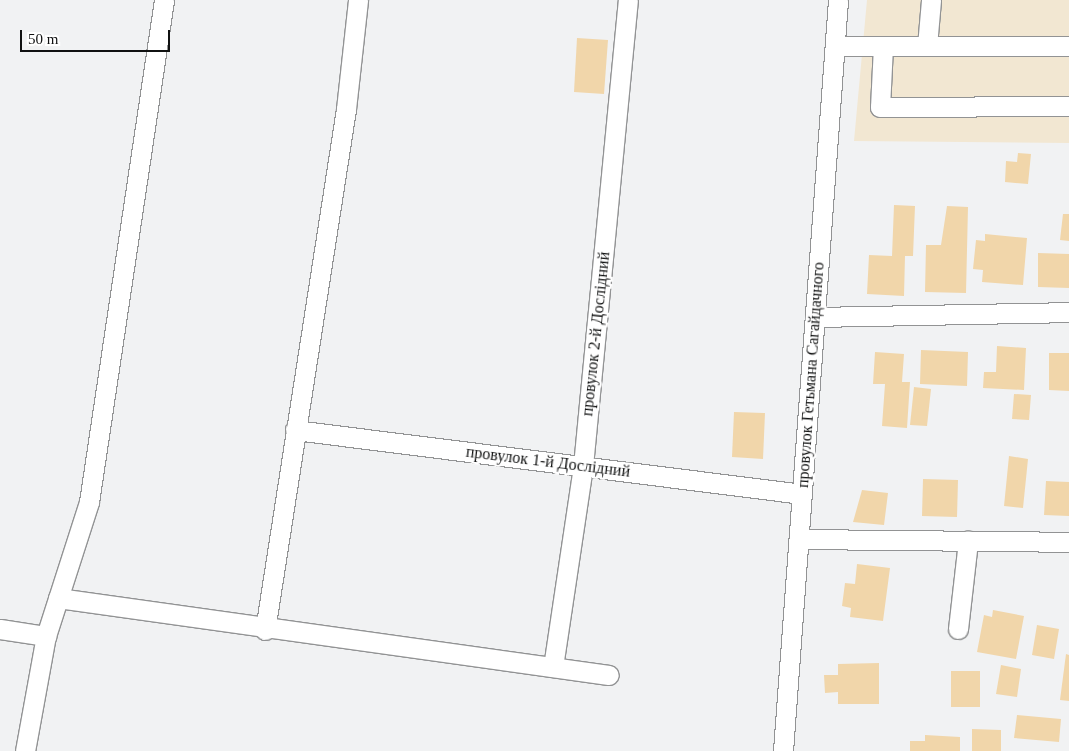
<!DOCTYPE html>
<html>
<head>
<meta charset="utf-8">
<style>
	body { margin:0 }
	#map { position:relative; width:1069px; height:751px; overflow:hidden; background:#f1f2f3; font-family:"Times New Roman",serif }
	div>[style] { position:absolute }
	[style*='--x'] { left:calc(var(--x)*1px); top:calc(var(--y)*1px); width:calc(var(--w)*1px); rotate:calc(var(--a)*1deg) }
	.industrial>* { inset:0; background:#f2e7d2 }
	.building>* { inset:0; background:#f1d6aa }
	.roads { filter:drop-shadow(1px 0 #929394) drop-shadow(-1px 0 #929394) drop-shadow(0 1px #929394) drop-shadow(0 -1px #929394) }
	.minor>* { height:19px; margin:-9.5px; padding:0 9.5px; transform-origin:9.5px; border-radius:9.5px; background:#fff }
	span { translate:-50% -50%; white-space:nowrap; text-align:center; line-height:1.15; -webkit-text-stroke:4.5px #fff; paint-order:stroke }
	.street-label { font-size:16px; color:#101111 }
	.scale { position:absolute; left:20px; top:30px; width:150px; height:22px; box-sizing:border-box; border:2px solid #101111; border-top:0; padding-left:6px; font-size:15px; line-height:18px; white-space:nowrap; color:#101111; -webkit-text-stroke:4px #fff; paint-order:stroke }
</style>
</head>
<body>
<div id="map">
	<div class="industrial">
		<div style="clip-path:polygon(867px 0,1069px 0,1069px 143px,854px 141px)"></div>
	</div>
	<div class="building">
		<div style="clip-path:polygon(577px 38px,608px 40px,604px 94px,574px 92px)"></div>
		<div style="clip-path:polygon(1018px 153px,1031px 154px,1028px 184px,1005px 182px,1006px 161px,1017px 162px)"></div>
		<div style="clip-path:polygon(894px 205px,915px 206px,913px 256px,905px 256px,904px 296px,867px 294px,869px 255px,892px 256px)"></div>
		<div style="clip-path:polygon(947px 206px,968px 207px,966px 293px,925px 292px,926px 245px,941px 245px)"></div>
		<div style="clip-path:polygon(1063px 214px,1069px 214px,1069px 241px,1060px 240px)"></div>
		<div style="clip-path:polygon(985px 234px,1027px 238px,1023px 285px,982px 282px,983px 270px,973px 269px,976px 240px,985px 241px)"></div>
		<div style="clip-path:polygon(1038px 253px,1069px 254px,1069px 288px,1038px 287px)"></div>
		<div style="clip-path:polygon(997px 346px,1026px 348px,1024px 390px,983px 388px,984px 372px,996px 372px)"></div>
		<div style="clip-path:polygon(921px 350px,968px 352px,967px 386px,920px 384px)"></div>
		<div style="clip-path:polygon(875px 352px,904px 354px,902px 382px,910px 382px,907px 428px,882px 426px,885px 384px,873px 384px)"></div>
		<div style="clip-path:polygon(1049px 353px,1069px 353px,1069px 391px,1049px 390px)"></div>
		<div style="clip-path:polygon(914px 387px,931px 389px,927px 426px,910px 425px)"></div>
		<div style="clip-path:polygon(1014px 394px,1031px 395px,1029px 420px,1012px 419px)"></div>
		<div style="clip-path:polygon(734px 412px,765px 413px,763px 459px,732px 457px)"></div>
		<div style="clip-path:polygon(1009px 456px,1028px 459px,1023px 508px,1004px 506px)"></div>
		<div style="clip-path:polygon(923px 479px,958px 480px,957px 517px,922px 516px)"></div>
		<div style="clip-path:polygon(1046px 481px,1069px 482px,1069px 516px,1044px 515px)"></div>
		<div style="clip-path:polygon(862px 490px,888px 493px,884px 525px,853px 522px)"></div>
		<div style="clip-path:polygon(857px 564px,890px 568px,883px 621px,850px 617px,851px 608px,842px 606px,845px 583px,855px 584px)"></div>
		<div style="clip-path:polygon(993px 610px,1024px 616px,1016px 659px,977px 652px,984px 615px,992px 617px)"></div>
		<div style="clip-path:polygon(1037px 625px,1059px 629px,1054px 659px,1032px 655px)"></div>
		<div style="clip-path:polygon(1066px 654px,1069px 655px,1069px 701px,1060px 700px)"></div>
		<div style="clip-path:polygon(879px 663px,879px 704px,838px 704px,838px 692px,825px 693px,824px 675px,838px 675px,838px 664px)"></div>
		<div style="clip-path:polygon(1001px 665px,1021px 669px,1017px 697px,996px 694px)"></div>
		<div style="clip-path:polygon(951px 671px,980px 671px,980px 707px,951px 707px)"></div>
		<div style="clip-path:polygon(1017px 715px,1061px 719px,1059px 742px,1014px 738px)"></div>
		<div style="clip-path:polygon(972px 729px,1001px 730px,1001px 751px,972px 751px)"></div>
		<div style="clip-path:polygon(925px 735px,960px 737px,960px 751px,910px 751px,910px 741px,925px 741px)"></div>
	</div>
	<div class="roads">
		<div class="minor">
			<div style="--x:835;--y:46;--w:234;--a:0"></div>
			<div style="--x:883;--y:46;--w:61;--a:92.8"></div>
			<div style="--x:880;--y:107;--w:189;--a:-0.3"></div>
			<div style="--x:927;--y:46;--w:46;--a:-85"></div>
			<div style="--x:815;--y:317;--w:254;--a:-1.1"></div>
			<div style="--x:295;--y:430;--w:511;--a:7.19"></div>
			<div style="--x:799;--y:539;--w:270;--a:0.6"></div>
			<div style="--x:58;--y:598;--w:556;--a:7.96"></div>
			<div style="--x:0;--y:629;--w:47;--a:8.7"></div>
			<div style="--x:958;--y:629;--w:89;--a:-83.5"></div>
			<div style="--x:265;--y:630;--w:527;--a:-81.16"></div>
			<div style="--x:346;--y:109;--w:110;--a:-83.7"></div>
			<div style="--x:553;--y:667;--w:203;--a:-81.5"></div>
			<div style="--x:583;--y:466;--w:468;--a:-84.5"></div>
			<div style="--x:25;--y:751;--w:117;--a:-79.7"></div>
			<div style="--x:46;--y:636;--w:141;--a:-72.2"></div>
			<div style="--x:89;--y:502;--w:508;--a:-81.5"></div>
			<div style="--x:783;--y:751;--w:753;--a:-85.81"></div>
		</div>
	</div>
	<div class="street-label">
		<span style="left:596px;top:334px;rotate:-84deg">провулок 2-й Дослідний</span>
		<span style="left:811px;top:375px;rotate:-86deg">провулок Гетьмана Сагайдачного</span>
		<span style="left:548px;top:462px;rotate:7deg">провулок 1-й Дослідний</span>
	</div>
	<div class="scale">50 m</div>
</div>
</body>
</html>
